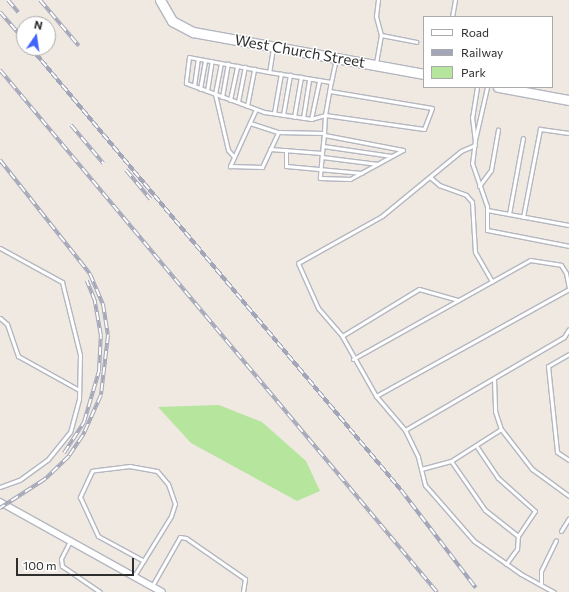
<!DOCTYPE html>
<html>
<head>
<meta charset="utf-8">
<style>
	body { margin:0 }
	#map { position:relative; width:569px; height:592px; overflow:hidden; background:#efe9e1; font-family:Commissioner,sans-serif }
	div>[style] { position:absolute }
	[style*='--x'] { left:calc(var(--x)*1px); top:calc(var(--y)*1px); width:calc(var(--w)*1px); rotate:calc(var(--a)*1deg) }
	.green>* { inset:0; background:#b6e59e }
	.roads { filter:drop-shadow(1px 0 #b4b7c1) drop-shadow(-1px 0 #b4b7c1) drop-shadow(0 1px #b4b7c1) drop-shadow(0 -1px #b4b7c1) }
	.lane>* { height:3px; margin:-1.5px; padding:0 1.5px; transform-origin:1.5px; border-radius:1.5px; background:#fff }
	.street>* { height:6px; margin:-3px; padding:0 3px; transform-origin:3px; border-radius:3px; background:#fff }
	.secondary>* { height:9px; margin:-4.5px; padding:0 4.5px; transform-origin:4.5px; border-radius:4.5px; background:#fff }
	.rail>* { height:4px; margin-top:-2px; transform-origin:0; background:repeating-linear-gradient(90deg,#fff 0 8px,#a3a6b8 0 16px); box-sizing:border-box; border-block:1px solid #a3a6b8 }
	span { translate:-50% -50%; white-space:nowrap; text-align:center; line-height:1.15; -webkit-text-stroke:3px #fff; paint-order:stroke }
	.street-label { font-size:15px; color:#2e2e2e }
	.legend { position:absolute; left:423px; top:16px; width:130px; height:72px; box-sizing:border-box; background:#fff; border:1px solid #ababab; margin:0; padding:5px 7px; list-style:none; font-size:12px; color:#2e2e2e }
	.legend li { display:flex; align-items:center; gap:8px; height:20px }
	.legend b { width:20px; border:1px solid #ababab }
	.north { position:absolute; left:16px; top:16px; width:40px; height:40px; box-sizing:border-box; background:#fff; border:1px solid #ababab; border-radius:50%; rotate:13deg; font-size:11px; font-weight:700; line-height:16px; text-align:center; color:#2e2e2e }
	.north::after { content:''; display:block; margin:auto; width:14px; height:18px; background:#4264fb; clip-path:polygon(50% 0,100% 100%,50% 72%,0 100%) }
	.scale { position:absolute; left:16px; top:558px; width:118px; height:18px; box-sizing:border-box; border:2px solid #2e2e2e; border-top:0; padding-left:5px; font-size:12px; line-height:14px; white-space:nowrap; color:#2e2e2e; -webkit-text-stroke:3px #fff; paint-order:stroke }
</style>
</head>
<body>
<div id="map">
	<div class="green">
		<div style="clip-path:polygon(219px 405px,262px 422px,306px 461px,320px 491px,297px 501px,191px 443px,158px 407px)"></div>
	</div>
	<div class="roads">
		<div class="lane">
			<div style="--x:452;--y:17;--w:17;--a:-80"></div>
			<div style="--x:381;--y:35;--w:36;--a:11"></div>
			<div style="--x:273;--y:48;--w:24;--a:99"></div>
			<div style="--x:269;--y:72;--w:44;--a:9.2"></div>
			<div style="--x:312;--y:79;--w:19;--a:9"></div>
			<div style="--x:331;--y:82;--w:24;--a:-78"></div>
			<div style="--x:221;--y:63;--w:32;--a:101"></div>
			<div style="--x:215;--y:94;--w:57;--a:76.9"></div>
			<div style="--x:228;--y:150;--w:9;--a:49"></div>
			<div style="--x:376;--y:63;--w:28;--a:-80"></div>
			<div style="--x:381;--y:35;--w:20;--a:-105"></div>
			<div style="--x:376;--y:16;--w:16;--a:-83"></div>
			<div style="--x:269;--y:72;--w:81;--a:-169.4"></div>
			<div style="--x:189;--y:57;--w:26;--a:97"></div>
			<div style="--x:186;--y:83;--w:83;--a:20.4"></div>
			<div style="--x:264;--y:112;--w:48;--a:8.5"></div>
			<div style="--x:311;--y:119;--w:15;--a:-16"></div>
			<div style="--x:325;--y:115;--w:34;--a:-80"></div>
			<div style="--x:194;--y:86;--w:27;--a:-82"></div>
			<div style="--x:477;--y:87;--w:30;--a:99"></div>
			<div style="--x:472;--y:117;--w:23;--a:83"></div>
			<div style="--x:475;--y:140;--w:54;--a:-77.2"></div>
			<div style="--x:200;--y:89;--w:29;--a:-80"></div>
			<div style="--x:207;--y:91;--w:30;--a:-81"></div>
			<div style="--x:222;--y:97;--w:34;--a:-80"></div>
			<div style="--x:230;--y:100;--w:35;--a:-78"></div>
			<div style="--x:238;--y:102;--w:36;--a:-79"></div>
			<div style="--x:247;--y:106;--w:38;--a:-79"></div>
			<div style="--x:256;--y:109;--w:63;--a:114.5"></div>
			<div style="--x:230;--y:166;--w:32;--a:2"></div>
			<div style="--x:262;--y:167;--w:38;--a:-65"></div>
			<div style="--x:278;--y:132;--w:46;--a:1.2"></div>
			<div style="--x:324;--y:133;--w:18;--a:-87"></div>
			<div style="--x:325;--y:115;--w:100;--a:8"></div>
			<div style="--x:424;--y:129;--w:22;--a:-69"></div>
			<div style="--x:432;--y:108;--w:104;--a:-170.6"></div>
			<div style="--x:274;--y:113;--w:40;--a:-80"></div>
			<div style="--x:283;--y:115;--w:41;--a:-80.1"></div>
			<div style="--x:294;--y:117;--w:41;--a:-80.1"></div>
			<div style="--x:303;--y:118;--w:39;--a:-81"></div>
			<div style="--x:311;--y:119;--w:40;--a:-78"></div>
			<div style="--x:250;--y:123;--w:29;--a:18"></div>
			<div style="--x:475;--y:140;--w:23;--a:97"></div>
			<div style="--x:472;--y:163;--w:46;--a:70.8"></div>
			<div style="--x:487;--y:206;--w:24;--a:90"></div>
			<div style="--x:487;--y:230;--w:84;--a:11"></div>
			<div style="--x:475;--y:145;--w:15;--a:157"></div>
			<div style="--x:461;--y:151;--w:102;--a:140.6"></div>
			<div style="--x:382;--y:216;--w:96;--a:150.8"></div>
			<div style="--x:298;--y:263;--w:49;--a:66"></div>
			<div style="--x:318;--y:308;--w:37;--a:49"></div>
			<div style="--x:342;--y:336;--w:69;--a:60.5"></div>
			<div style="--x:376;--y:396;--w:45;--a:49.5"></div>
			<div style="--x:405;--y:430;--w:30;--a:64"></div>
			<div style="--x:418;--y:457;--w:29;--a:76"></div>
			<div style="--x:425;--y:485;--w:74;--a:48.8"></div>
			<div style="--x:474;--y:541;--w:57;--a:35.1"></div>
			<div style="--x:521;--y:574;--w:38;--a:29"></div>
			<div style="--x:323;--y:146;--w:69;--a:8.4"></div>
			<div style="--x:270;--y:149;--w:52;--a:4.4"></div>
			<div style="--x:322;--y:153;--w:20;--a:-84"></div>
			<div style="--x:286;--y:150;--w:16;--a:90"></div>
			<div style="--x:286;--y:166;--w:76;--a:5.3"></div>
			<div style="--x:322;--y:153;--w:25;--a:95"></div>
			<div style="--x:320;--y:178;--w:30;--a:2"></div>
			<div style="--x:350;--y:179;--w:60;--a:-28.7"></div>
			<div style="--x:403;--y:150;--w:80;--a:-169.2"></div>
			<div style="--x:322;--y:157;--w:56;--a:7.1"></div>
			<div style="--x:431;--y:178;--w:11;--a:41"></div>
			<div style="--x:439;--y:185;--w:29;--a:20"></div>
			<div style="--x:466;--y:195;--w:9;--a:49"></div>
			<div style="--x:472;--y:202;--w:50;--a:86.6"></div>
			<div style="--x:475;--y:252;--w:34;--a:60"></div>
			<div style="--x:479;--y:186;--w:20;--a:-53"></div>
			<div style="--x:491;--y:170;--w:41;--a:-80.1"></div>
			<div style="--x:487;--y:210;--w:83;--a:10.4"></div>
			<div style="--x:509;--y:214;--w:77;--a:-79.6"></div>
			<div style="--x:523;--y:217;--w:90;--a:-79.1"></div>
			<div style="--x:540;--y:129;--w:29;--a:8"></div>
			<div style="--x:0;--y:248;--w:71;--a:28.7"></div>
			<div style="--x:62;--y:282;--w:75;--a:76.1"></div>
			<div style="--x:80;--y:355;--w:44;--a:91.3"></div>
			<div style="--x:79;--y:399;--w:34;--a:105"></div>
			<div style="--x:70;--y:432;--w:36;--a:129"></div>
			<div style="--x:47;--y:460;--w:34;--a:144"></div>
			<div style="--x:19;--y:480;--w:20;--a:160"></div>
			<div style="--x:0;--y:318;--w:9;--a:41"></div>
			<div style="--x:7;--y:324;--w:34;--a:71"></div>
			<div style="--x:18;--y:356;--w:70;--a:29.1"></div>
			<div style="--x:342;--y:336;--w:90;--a:-31.4"></div>
			<div style="--x:419;--y:289;--w:41;--a:15.8"></div>
			<div style="--x:569;--y:354;--w:24;--a:150"></div>
			<div style="--x:548;--y:366;--w:86;--a:84"></div>
			<div style="--x:557;--y:452;--w:14;--a:34"></div>
			<div style="--x:353;--y:359;--w:203;--a:-29.2"></div>
			<div style="--x:530;--y:260;--w:31;--a:9"></div>
			<div style="--x:561;--y:265;--w:9;--a:58"></div>
			<div style="--x:566;--y:273;--w:16;--a:79"></div>
			<div style="--x:494;--y:379;--w:32;--a:88"></div>
			<div style="--x:495;--y:411;--w:19;--a:72"></div>
			<div style="--x:501;--y:429;--w:51;--a:52.2"></div>
			<div style="--x:532;--y:469;--w:46;--a:36.1"></div>
			<div style="--x:376;--y:396;--w:221;--a:-29"></div>
			<div style="--x:405;--y:430;--w:184;--a:-30.3"></div>
			<div style="--x:564;--y:337;--w:9;--a:-58"></div>
			<div style="--x:451;--y:461;--w:60;--a:55.2"></div>
			<div style="--x:485;--y:510;--w:42;--a:38.2"></div>
			<div style="--x:518;--y:536;--w:30;--a:-56"></div>
			<div style="--x:535;--y:511;--w:50;--a:-138.3"></div>
			<div style="--x:498;--y:478;--w:37;--a:-124"></div>
			<div style="--x:421;--y:469;--w:31;--a:-15"></div>
			<div style="--x:451;--y:461;--w:59;--a:-32.6"></div>
			<div style="--x:561;--y:531;--w:15;--a:-58"></div>
			<div style="--x:70;--y:541;--w:20;--a:117"></div>
			<div style="--x:61;--y:559;--w:7;--a:82"></div>
			<div style="--x:62;--y:566;--w:46;--a:34.4"></div>
			<div style="--x:506;--y:564;--w:19;--a:-54"></div>
			<div style="--x:517;--y:549;--w:13;--a:-86"></div>
			<div style="--x:134;--y:576;--w:70;--a:-58.3"></div>
			<div style="--x:171;--y:516;--w:13;--a:-72"></div>
			<div style="--x:175;--y:504;--w:21;--a:-109"></div>
			<div style="--x:168;--y:484;--w:17;--a:-130"></div>
			<div style="--x:157;--y:471;--w:27;--a:-170"></div>
			<div style="--x:130;--y:466;--w:38;--a:173"></div>
			<div style="--x:92;--y:471;--w:29;--a:115"></div>
			<div style="--x:80;--y:497;--w:43;--a:65.2"></div>
			<div style="--x:98;--y:536;--w:52;--a:28.5"></div>
			<div style="--x:541;--y:585;--w:14;--a:-90"></div>
			<div style="--x:541;--y:571;--w:34;--a:-64"></div>
			<div style="--x:152;--y:586;--w:56;--a:-60.3"></div>
			<div style="--x:180;--y:537;--w:6;--a:9"></div>
			<div style="--x:186;--y:538;--w:72;--a:34.8"></div>
			<div style="--x:245;--y:579;--w:13;--a:99"></div>
		</div>
		<div class="street">
			<div style="--x:0;--y:502;--w:185;--a:29.1"></div>
		</div>
		<div class="secondary">
			<div style="--x:160;--y:0;--w:24;--a:60"></div>
			<div style="--x:172;--y:21;--w:24;--a:28"></div>
			<div style="--x:193;--y:32;--w:235;--a:10.3"></div>
			<div style="--x:498;--y:87;--w:72;--a:10.4"></div>
		</div>
	</div>
	<div class="rail">
		<div style="--x:8;--y:0;--w:16;--a:50"></div>
		<div style="--x:40;--y:0;--w:60;--a:49.7"></div>
		<div style="--x:0;--y:12;--w:37;--a:49"></div>
		<div style="--x:31;--y:48;--w:576;--a:50.07"></div>
		<div style="--x:401;--y:490;--w:123;--a:52.6"></div>
		<div style="--x:0;--y:70;--w:681;--a:50.07"></div>
		<div style="--x:71;--y:125;--w:50;--a:49.9"></div>
		<div style="--x:0;--y:160;--w:145;--a:51.7"></div>
		<div style="--x:90;--y:274;--w:33;--a:67"></div>
		<div style="--x:103;--y:304;--w:31;--a:81"></div>
		<div style="--x:108;--y:335;--w:60;--a:96.7"></div>
		<div style="--x:101;--y:395;--w:44;--a:114.2"></div>
		<div style="--x:83;--y:435;--w:25;--a:124"></div>
		<div style="--x:69;--y:456;--w:33;--a:136"></div>
		<div style="--x:45;--y:479;--w:54;--a:147.2"></div>
		<div style="--x:126;--y:170;--w:38;--a:50"></div>
		<div style="--x:64;--y:453;--w:37;--a:-57"></div>
		<div style="--x:84;--y:422;--w:53;--a:-73.6"></div>
		<div style="--x:99;--y:371;--w:35;--a:-87"></div>
		<div style="--x:101;--y:336;--w:36;--a:-100"></div>
		<div style="--x:95;--y:301;--w:22;--a:-112"></div>
	</div>
	<div class="street-label">
		<span style="left:300px;top:51px;rotate:10deg">West Church Street</span>
	</div>
	<ul class="legend">
	<li><b style="height:5px;background:#fff"></b>Road</li>
	<li><b style="height:5px;background:#a3a6b8"></b>Railway</li>
	<li><b style="height:11px;background:#b6e59e"></b>Park</li>
	</ul>
	<div class="north">N</div>
	<div class="scale">100 m</div>
</div>
</body>
</html>
